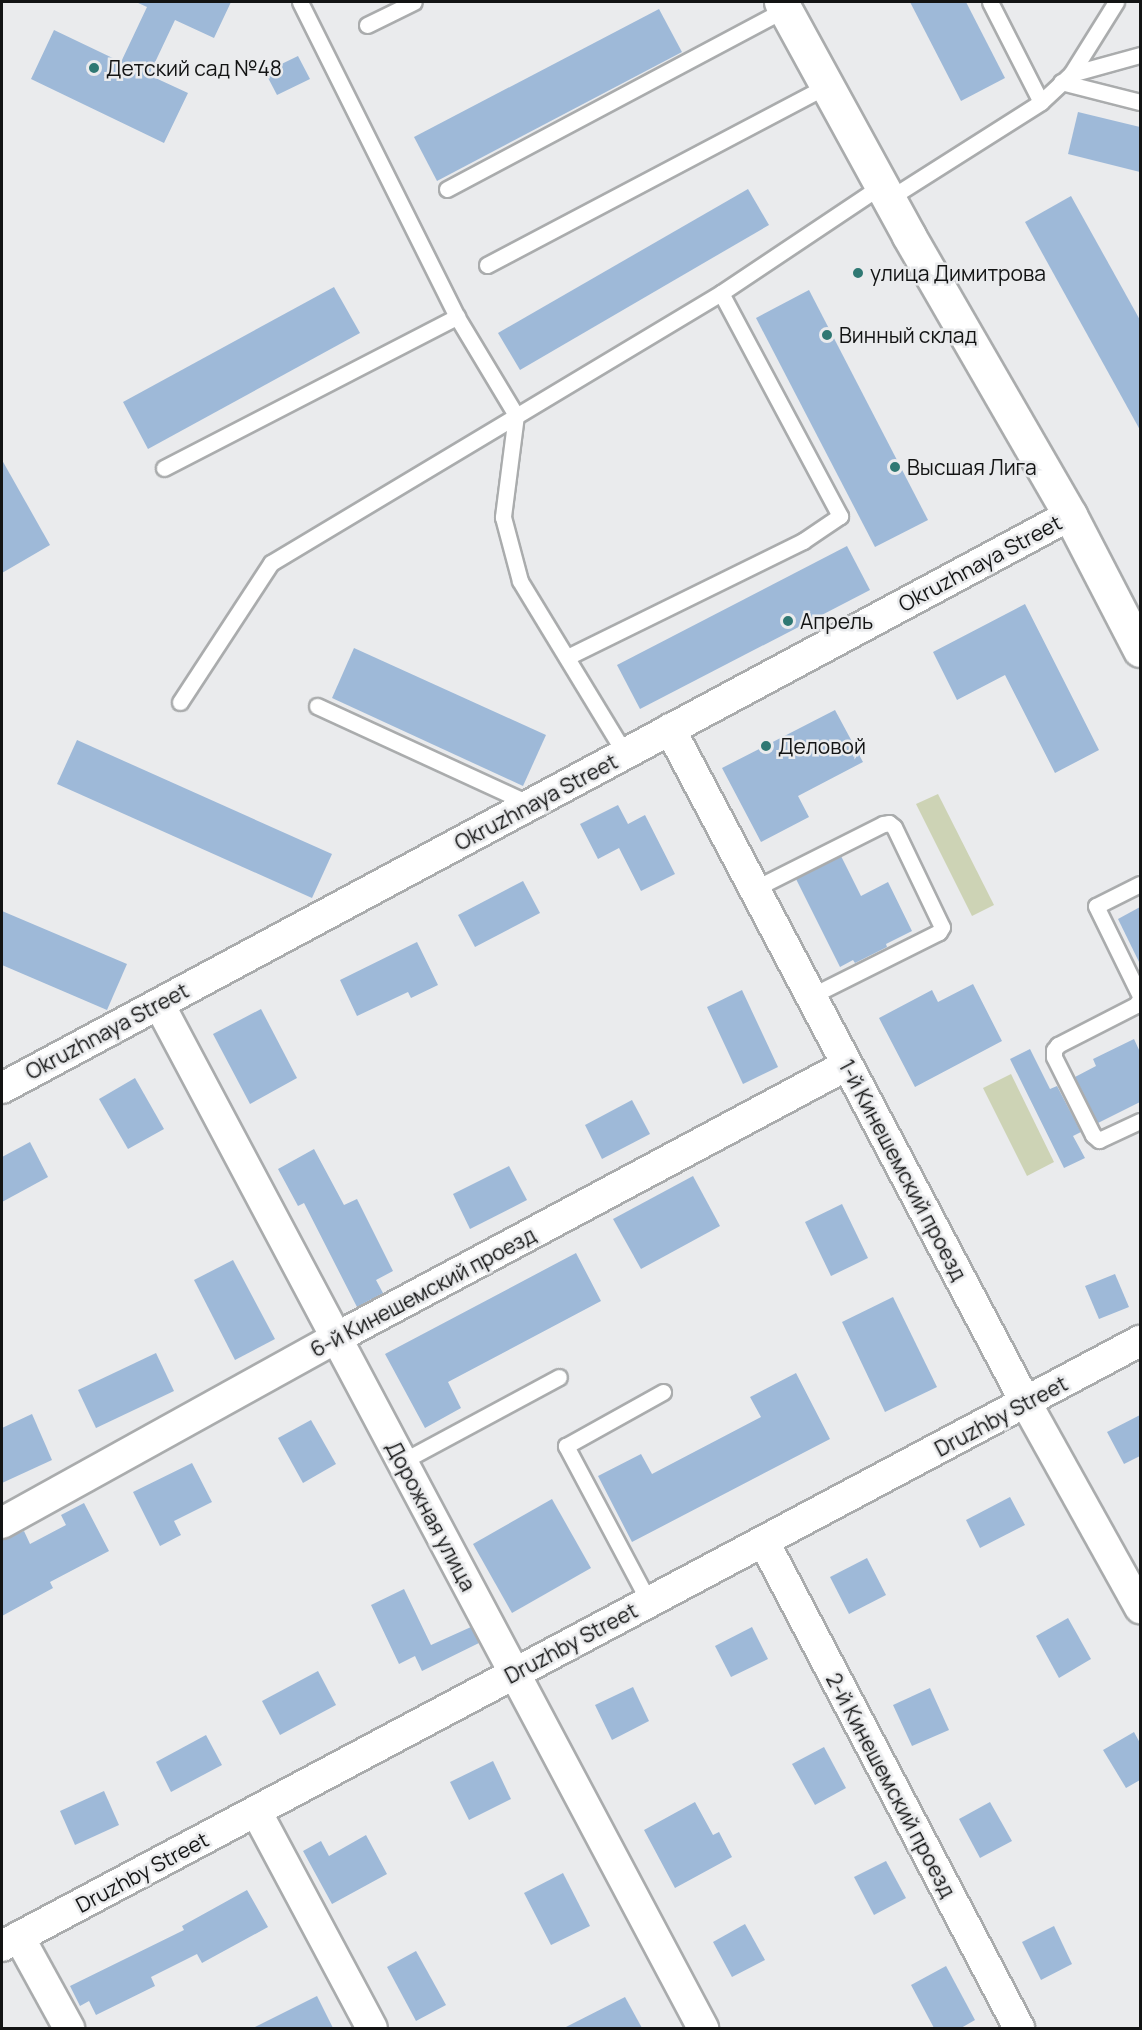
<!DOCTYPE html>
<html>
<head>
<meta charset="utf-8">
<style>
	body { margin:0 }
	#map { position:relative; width:1142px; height:2030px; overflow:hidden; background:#eaebed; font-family:Manrope,sans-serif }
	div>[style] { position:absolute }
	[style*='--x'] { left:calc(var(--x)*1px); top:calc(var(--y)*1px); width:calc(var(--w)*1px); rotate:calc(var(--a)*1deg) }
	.green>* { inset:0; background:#cdd3b5 }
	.building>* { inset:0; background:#9eb9d8 }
	.roads { filter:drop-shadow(2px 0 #aaacad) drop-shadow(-2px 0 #aaacad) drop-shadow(0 2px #aaacad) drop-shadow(0 -2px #aaacad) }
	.lane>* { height:15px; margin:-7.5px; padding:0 7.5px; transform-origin:7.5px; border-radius:7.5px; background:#fff }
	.street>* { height:30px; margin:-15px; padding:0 15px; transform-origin:15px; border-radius:15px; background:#fff }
	.secondary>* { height:33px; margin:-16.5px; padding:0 16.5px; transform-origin:16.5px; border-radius:16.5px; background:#fff }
	.dots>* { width:16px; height:16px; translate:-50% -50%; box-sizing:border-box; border:3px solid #eaebed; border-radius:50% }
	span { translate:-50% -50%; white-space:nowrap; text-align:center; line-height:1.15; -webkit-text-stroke:5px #eaebed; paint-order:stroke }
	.poi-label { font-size:21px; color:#131414 }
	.left { translate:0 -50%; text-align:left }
	.street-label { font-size:21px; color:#131414 }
	.frame { position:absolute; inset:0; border:3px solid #131414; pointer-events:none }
</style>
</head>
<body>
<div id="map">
	<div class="green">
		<div style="clip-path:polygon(938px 794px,994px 905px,972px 916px,916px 804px)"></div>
		<div style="clip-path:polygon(1011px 1074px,1054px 1162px,1027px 1176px,983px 1088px)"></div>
	</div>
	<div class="building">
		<div style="clip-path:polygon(136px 2px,231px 2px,214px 38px,175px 20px,149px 75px,188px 93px,164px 143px,31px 79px,54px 30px,121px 62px,147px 7px)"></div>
		<div style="clip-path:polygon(910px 2px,966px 2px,1005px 78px,961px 101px)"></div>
		<div style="clip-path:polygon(659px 9px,682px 52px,437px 181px,414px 137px)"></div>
		<div style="clip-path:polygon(298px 56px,310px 79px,277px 95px,265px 72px)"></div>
		<div style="clip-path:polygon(1078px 112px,1140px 127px,1140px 172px,1068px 154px)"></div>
		<div style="clip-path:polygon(748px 189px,769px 225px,520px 370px,498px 333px)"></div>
		<div style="clip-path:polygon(1071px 196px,1140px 320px,1140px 430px,1025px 222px)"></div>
		<div style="clip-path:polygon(334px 287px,360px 333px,148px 449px,123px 402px)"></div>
		<div style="clip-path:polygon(809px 290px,928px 520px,875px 547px,756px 318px)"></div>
		<div style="clip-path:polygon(2px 460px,50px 545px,2px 573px)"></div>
		<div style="clip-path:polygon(847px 546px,870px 590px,640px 709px,617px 665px)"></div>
		<div style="clip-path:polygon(1025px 604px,1099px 750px,1055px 773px,1005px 675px,957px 700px,933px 652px)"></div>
		<div style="clip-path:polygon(354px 648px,546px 735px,523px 786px,332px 698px)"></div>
		<div style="clip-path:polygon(835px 710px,863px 762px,798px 796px,809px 817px,761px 842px,722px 768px)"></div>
		<div style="clip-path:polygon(77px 740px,332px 854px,312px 898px,57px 784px)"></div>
		<div style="clip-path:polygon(618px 805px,628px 824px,645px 815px,675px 874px,641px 891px,619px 848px,598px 859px,580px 824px)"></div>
		<div style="clip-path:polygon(841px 856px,861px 896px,888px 882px,912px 931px,886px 944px,887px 947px,855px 963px,853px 960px,840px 967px,796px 879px)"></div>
		<div style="clip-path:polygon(523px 881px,540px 913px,475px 947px,458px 915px)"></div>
		<div style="clip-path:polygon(1140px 907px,1140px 964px,1118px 919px)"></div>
		<div style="clip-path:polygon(2px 911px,127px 964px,107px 1010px,2px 965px)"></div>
		<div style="clip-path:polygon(417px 942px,438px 985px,411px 998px,408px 992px,357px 1016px,340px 980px)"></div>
		<div style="clip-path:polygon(973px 984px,1002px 1041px,915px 1087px,879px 1018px,932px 990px,938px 1002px)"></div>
		<div style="clip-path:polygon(742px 990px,778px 1067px,743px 1084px,707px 1007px)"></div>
		<div style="clip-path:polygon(261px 1009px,297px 1078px,250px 1104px,213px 1034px)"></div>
		<div style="clip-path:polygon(1134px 1039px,1140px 1052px,1140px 1102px,1098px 1123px,1075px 1077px,1096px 1066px,1093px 1059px)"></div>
		<div style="clip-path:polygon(1030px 1049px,1050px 1089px,1057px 1086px,1081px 1132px,1073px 1136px,1085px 1158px,1064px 1168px,1010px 1059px)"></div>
		<div style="clip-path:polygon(135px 1078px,164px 1129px,128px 1149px,99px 1099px)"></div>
		<div style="clip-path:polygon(632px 1100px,650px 1134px,602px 1159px,585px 1125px)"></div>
		<div style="clip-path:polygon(30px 1142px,48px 1177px,2px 1202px,2px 1157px)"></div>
		<div style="clip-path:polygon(314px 1149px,344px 1205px,357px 1199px,393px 1271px,376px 1280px,383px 1293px,357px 1307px,304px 1203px,298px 1206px,278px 1169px)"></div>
		<div style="clip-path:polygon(509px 1166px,527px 1200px,470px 1229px,453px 1194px)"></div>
		<div style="clip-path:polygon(693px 1176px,720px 1226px,641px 1269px,613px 1219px)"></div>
		<div style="clip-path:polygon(842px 1204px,868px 1258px,831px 1276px,805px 1222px)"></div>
		<div style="clip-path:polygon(576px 1253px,601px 1301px,448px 1382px,461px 1408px,425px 1428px,385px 1354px)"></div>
		<div style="clip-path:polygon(233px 1260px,275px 1339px,235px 1360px,194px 1280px)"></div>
		<div style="clip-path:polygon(1115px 1274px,1129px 1307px,1099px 1319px,1085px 1286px)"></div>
		<div style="clip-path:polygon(893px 1297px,937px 1387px,885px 1412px,842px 1322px)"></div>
		<div style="clip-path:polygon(156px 1353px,174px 1391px,96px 1428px,78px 1390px)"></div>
		<div style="clip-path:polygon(796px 1373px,830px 1439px,632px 1542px,598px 1476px,641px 1454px,652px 1474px,761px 1417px,750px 1397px)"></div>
		<div style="clip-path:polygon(32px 1414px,52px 1460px,2px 1483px,2px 1428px)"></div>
		<div style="clip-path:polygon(1140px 1415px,1140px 1456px,1124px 1464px,1107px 1432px)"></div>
		<div style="clip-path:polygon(311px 1420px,336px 1464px,303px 1483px,278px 1438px)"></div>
		<div style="clip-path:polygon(192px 1463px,212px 1502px,174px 1521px,181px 1535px,160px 1546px,133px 1492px)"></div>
		<div style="clip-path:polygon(1010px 1497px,1025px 1525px,980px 1548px,966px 1520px)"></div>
		<div style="clip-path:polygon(552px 1499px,591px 1568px,512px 1613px,473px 1544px)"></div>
		<div style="clip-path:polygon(84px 1503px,109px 1551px,50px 1582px,53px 1588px,2px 1616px,2px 1540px,24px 1531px,30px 1544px,66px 1525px,61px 1515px)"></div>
		<div style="clip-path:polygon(867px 1558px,886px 1595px,849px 1614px,830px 1577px)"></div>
		<div style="clip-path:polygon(404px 1589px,431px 1645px,471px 1627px,479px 1643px,422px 1671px,415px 1656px,399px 1664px,371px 1605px)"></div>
		<div style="clip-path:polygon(1068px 1618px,1091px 1659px,1059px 1678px,1036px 1636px)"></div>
		<div style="clip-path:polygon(752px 1627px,768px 1659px,731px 1677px,715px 1646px)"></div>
		<div style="clip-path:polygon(318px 1671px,336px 1705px,280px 1735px,262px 1701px)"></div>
		<div style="clip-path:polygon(633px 1687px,649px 1721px,612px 1740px,595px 1705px)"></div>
		<div style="clip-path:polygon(930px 1688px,949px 1730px,912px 1746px,893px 1705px)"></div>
		<div style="clip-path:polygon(1134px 1732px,1140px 1743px,1140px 1780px,1126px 1788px,1103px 1750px)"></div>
		<div style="clip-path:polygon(206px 1735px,222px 1765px,171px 1792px,156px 1762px)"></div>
		<div style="clip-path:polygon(824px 1747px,846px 1788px,815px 1805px,792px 1764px)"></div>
		<div style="clip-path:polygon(493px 1761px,511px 1799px,469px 1820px,450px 1782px)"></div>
		<div style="clip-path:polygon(104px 1791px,119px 1825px,75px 1845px,60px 1811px)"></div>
		<div style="clip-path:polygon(695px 1802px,713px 1835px,719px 1832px,732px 1857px,675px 1888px,644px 1830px)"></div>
		<div style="clip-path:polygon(990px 1802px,1012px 1841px,980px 1858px,959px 1819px)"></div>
		<div style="clip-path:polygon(366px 1835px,387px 1874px,332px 1904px,303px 1851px,321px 1841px,329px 1856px)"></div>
		<div style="clip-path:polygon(886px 1861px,906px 1898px,874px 1915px,854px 1877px)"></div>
		<div style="clip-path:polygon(563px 1873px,590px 1926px,551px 1945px,524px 1893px)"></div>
		<div style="clip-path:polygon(247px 1890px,268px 1927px,202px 1963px,197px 1954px,151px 1977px,155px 1986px,96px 2015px,89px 2001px,80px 2006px,70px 1986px,184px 1930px,182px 1926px)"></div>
		<div style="clip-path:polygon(745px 1924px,765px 1960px,732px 1977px,713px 1942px)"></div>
		<div style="clip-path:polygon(1054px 1926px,1072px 1964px,1041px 1980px,1022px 1942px)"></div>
		<div style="clip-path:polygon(416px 1951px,446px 2005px,416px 2021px,387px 1967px)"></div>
		<div style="clip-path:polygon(946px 1966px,975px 2020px,961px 2028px,934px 2028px,911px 1985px)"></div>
		<div style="clip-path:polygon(317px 1996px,333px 2028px,253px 2028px)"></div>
		<div style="clip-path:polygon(625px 1997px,642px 2028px,564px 2028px)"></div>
	</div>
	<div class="roads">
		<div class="lane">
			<div style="--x:300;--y:2;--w:352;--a:63.5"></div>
			<div style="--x:457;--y:317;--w:114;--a:59"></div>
			<div style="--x:516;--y:415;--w:103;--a:97.3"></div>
			<div style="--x:503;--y:517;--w:66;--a:75.1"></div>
			<div style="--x:520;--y:581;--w:202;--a:58.7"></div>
			<div style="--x:990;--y:2;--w:112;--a:63"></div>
			<div style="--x:367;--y:25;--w:52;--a:-26.1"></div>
			<div style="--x:1071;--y:74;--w:72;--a:-15.4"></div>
			<div style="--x:1061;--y:82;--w:81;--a:14.2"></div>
			<div style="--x:447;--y:189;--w:383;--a:-28"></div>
			<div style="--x:890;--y:198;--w:179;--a:-32.4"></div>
			<div style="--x:1041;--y:102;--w:41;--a:-43"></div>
			<div style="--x:1071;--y:74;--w:85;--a:-58"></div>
			<div style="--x:487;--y:265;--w:383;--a:-27.8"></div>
			<div style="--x:721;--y:293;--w:192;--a:-33.8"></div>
			<div style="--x:164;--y:468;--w:330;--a:-27.3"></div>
			<div style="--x:180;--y:702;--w:166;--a:-56.8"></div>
			<div style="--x:271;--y:563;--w:525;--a:-30.96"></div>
			<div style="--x:721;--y:293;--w:253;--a:61.9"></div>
			<div style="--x:840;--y:516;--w:45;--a:146"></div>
			<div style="--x:803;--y:541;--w:263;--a:153.8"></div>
			<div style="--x:317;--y:706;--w:234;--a:24.7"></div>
			<div style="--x:1140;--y:884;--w:49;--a:153.4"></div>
			<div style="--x:1096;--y:906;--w:100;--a:63.9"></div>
			<div style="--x:754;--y:889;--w:144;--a:-26.7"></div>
			<div style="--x:883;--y:824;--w:6;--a:-9"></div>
			<div style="--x:889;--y:823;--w:6;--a:39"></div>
			<div style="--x:894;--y:827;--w:111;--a:64.4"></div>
			<div style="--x:942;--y:927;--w:6;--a:121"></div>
			<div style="--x:939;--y:932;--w:143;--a:153.4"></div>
			<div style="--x:1140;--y:999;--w:7;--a:124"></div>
			<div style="--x:1136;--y:1005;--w:88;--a:152.9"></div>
			<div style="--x:1058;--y:1045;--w:6;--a:129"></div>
			<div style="--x:1054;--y:1050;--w:7;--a:90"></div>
			<div style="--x:1054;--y:1057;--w:87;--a:63.4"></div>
			<div style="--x:1093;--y:1135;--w:8;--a:40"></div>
			<div style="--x:1099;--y:1140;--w:45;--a:-24.9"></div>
			<div style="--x:403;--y:1461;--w:177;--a:-28.3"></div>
			<div style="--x:649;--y:1602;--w:177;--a:-118"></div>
			<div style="--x:566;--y:1446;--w:111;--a:-29.1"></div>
		</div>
		<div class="street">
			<div style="--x:670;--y:729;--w:762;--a:62.16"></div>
			<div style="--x:1026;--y:1403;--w:235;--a:60.9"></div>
			<div style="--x:159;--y:1004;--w:1160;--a:62.02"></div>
			<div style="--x:2;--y:1088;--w:1212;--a:-28.21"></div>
			<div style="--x:2;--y:1523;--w:384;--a:-29"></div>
			<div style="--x:338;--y:1337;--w:577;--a:-28.12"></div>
			<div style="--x:764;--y:1542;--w:549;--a:62.31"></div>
			<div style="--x:256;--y:1811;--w:246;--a:61.9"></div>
			<div style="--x:19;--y:1937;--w:104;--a:61.2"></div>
			<div style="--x:2;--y:1946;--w:1289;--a:-28"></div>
		</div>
		<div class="secondary">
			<div style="--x:781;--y:2;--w:267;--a:61.3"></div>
			<div style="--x:909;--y:236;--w:322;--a:60"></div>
			<div style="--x:1070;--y:515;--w:152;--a:62.6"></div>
		</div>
	</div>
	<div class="dots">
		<div style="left:94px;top:68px;background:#2f7873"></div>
		<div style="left:858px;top:273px;background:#2f7873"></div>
		<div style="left:827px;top:335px;background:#2f7873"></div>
		<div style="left:895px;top:467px;background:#2f7873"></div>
		<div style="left:788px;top:621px;background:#2f7873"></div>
		<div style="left:766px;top:746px;background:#2f7873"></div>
	</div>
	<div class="poi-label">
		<span class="left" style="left:106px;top:68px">Детский сад №48</span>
		<span class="left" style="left:870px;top:273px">улица Димитрова</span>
		<span class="left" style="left:839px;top:335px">Винный склад</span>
		<span class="left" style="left:907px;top:467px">Высшая Лига</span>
		<span class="left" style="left:800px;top:621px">Апрель</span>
		<span class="left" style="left:778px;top:746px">Деловой</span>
	</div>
	<div class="street-label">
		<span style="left:980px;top:563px;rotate:-28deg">Okruzhnaya Street</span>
		<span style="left:536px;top:802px;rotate:-28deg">Okruzhnaya Street</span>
		<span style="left:107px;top:1031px;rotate:-28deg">Okruzhnaya Street</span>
		<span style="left:903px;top:1170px;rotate:62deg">1-й Кинешемский проезд</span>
		<span style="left:423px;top:1292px;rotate:-28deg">6-й Кинешемский проезд</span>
		<span style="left:1001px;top:1416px;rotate:-28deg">Druzhby Street</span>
		<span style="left:431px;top:1516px;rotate:62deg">Дорожная улица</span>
		<span style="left:571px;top:1643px;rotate:-28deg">Druzhby Street</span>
		<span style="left:891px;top:1785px;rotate:62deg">2-й Кинешемский проезд</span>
		<span style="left:142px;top:1872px;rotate:-28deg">Druzhby Street</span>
	</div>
	<div class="frame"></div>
</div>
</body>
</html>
